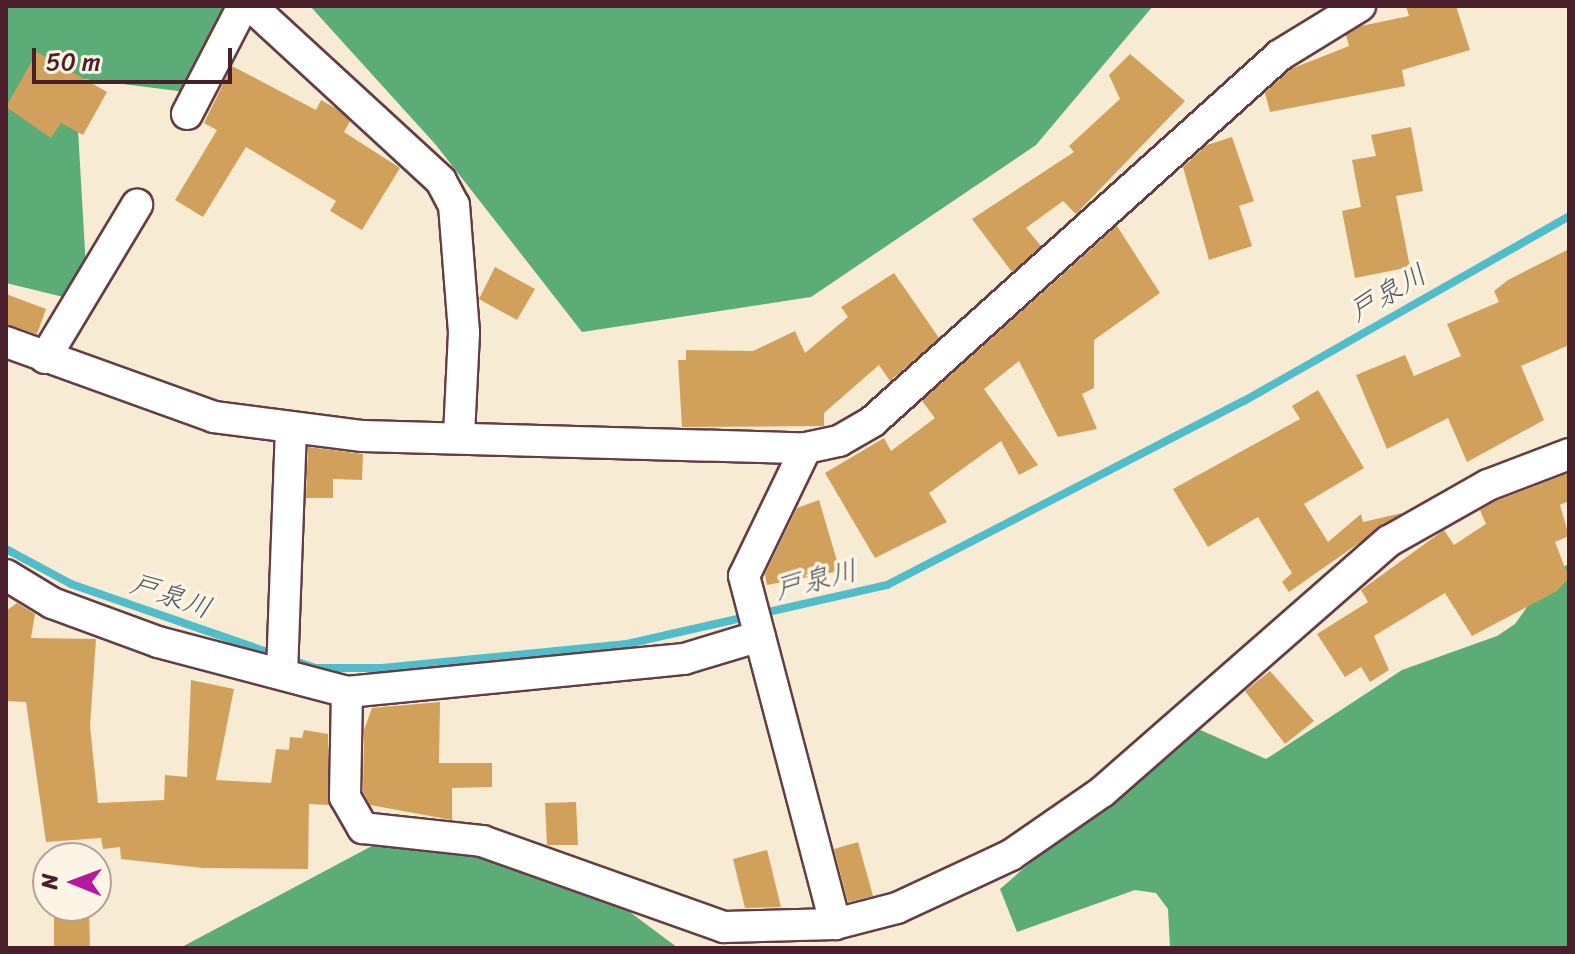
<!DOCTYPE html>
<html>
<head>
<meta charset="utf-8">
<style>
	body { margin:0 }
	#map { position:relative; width:1575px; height:954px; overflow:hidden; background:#f7ebd3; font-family:Sriracha,"Klee One",sans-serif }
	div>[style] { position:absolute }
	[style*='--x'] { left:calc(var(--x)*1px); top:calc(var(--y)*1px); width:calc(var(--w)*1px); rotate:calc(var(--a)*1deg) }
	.forest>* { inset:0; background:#5cac78 }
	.stream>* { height:8px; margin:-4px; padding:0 4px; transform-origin:4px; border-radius:4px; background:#51bdcb }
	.building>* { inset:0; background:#d1a15c }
	.roads { filter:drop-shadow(2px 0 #643e44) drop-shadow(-2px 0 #643e44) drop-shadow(0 2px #643e44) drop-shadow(0 -2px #643e44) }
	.minor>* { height:30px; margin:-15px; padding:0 15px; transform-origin:15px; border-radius:15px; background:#fff }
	span { translate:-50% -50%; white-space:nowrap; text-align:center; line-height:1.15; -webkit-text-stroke:7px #fcf5e5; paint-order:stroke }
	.water-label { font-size:28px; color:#4c5663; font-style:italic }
	.frame { position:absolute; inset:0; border:8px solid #4a1f2b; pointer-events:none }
	.north { position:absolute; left:32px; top:842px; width:80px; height:80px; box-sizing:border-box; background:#fcf5e5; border:2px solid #b59f9b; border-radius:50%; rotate:271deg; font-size:22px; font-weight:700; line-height:32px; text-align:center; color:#4a1f2b }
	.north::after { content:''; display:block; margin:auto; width:28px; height:36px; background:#b5179e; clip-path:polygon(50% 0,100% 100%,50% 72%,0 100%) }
	.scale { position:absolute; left:32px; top:48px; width:200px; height:36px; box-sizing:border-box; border:4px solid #4a1f2b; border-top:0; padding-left:10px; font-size:24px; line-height:28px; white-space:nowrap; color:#4a1f2b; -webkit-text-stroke:6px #fcf5e5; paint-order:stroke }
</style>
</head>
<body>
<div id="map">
	<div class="forest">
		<div style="clip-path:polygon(6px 6px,227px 6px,186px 92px,75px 78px,88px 303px,6px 283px)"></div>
		<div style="clip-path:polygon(310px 6px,1153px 6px,1036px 145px,811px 297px,582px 332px,436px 145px)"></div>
		<div style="clip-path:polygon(1569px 564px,1569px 948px,1170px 948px,1168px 909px,1156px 893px,1135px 890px,1017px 932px,1000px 889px,1189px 725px,1266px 759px,1402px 670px,1497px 636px,1515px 624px,1551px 573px)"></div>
		<div style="clip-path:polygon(385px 839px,484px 839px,603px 892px,678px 948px,180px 948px)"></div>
	</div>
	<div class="stream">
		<div style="--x:6;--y:549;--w:74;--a:28.3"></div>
		<div style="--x:71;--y:584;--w:217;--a:19.1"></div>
		<div style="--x:289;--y:659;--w:28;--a:19"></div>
		<div style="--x:315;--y:668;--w:67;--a:0"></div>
		<div style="--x:382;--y:668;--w:246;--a:-5.6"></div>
		<div style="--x:627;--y:644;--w:267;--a:-12.8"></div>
		<div style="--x:887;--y:585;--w:402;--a:-27.3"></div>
		<div style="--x:1244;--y:401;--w:374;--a:-29.6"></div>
	</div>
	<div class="building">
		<div style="clip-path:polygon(1406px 6px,1456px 6px,1470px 50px,1402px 70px,1405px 86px,1270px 112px,1265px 93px,1291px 69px,1349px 46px,1346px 35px,1361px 26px,1409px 16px)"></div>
		<div style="clip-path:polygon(37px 52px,107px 92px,83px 135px,61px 123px,51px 138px,6px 107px)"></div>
		<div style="clip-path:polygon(1130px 54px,1185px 101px,1076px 214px,1063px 201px,1026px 228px,1041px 246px,1012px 272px,972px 219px,1074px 152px,1069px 146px,1120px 99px,1109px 75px)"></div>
		<div style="clip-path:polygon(232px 66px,316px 110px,321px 100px,337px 109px,350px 121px,344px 132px,400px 168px,362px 230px,330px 211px,336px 201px,246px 147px,203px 217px,175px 200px,217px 130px,204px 123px)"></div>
		<div style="clip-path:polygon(1411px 127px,1423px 191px,1396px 196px,1410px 267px,1355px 278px,1342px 211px,1361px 207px,1352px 160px,1376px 156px,1371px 135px)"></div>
		<div style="clip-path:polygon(1232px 137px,1254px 201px,1239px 206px,1252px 246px,1209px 260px,1183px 167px,1207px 145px)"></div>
		<div style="clip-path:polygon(1117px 226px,1160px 293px,1094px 340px,1094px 388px,1082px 394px,1097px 429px,1058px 437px,1019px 361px,984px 389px,1038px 465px,1019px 475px,1001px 441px,929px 493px,947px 522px,875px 558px,825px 473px,884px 438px,891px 451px,935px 418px,922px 401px)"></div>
		<div style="clip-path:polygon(1569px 249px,1569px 345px,1521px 366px,1544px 420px,1467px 462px,1448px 418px,1387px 449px,1356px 375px,1405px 355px,1414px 376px,1461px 356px,1447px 324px,1499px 302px,1494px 291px,1508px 280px)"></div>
		<div style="clip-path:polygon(495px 267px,535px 289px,517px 320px,479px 299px)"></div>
		<div style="clip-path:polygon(894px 273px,939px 338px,890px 381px,879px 365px,824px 413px,824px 426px,682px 427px,678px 360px,686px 360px,686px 350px,753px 351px,795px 331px,805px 353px,848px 317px,841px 307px)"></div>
		<div style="clip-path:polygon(6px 294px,46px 309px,37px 334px,6px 324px)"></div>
		<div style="clip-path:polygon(1318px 390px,1364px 468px,1304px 504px,1328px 542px,1361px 514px,1363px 522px,1402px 513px,1289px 592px,1282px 582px,1292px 573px,1258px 517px,1208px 547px,1173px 489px,1300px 419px,1292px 406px)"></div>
		<div style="clip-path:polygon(308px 447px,363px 454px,362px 480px,333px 479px,333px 498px,306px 498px)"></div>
		<div style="clip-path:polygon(1569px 473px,1569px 501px,1560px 505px,1569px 536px,1555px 542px,1569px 578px,1557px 591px,1472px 636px,1445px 593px,1374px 636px,1389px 670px,1370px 682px,1361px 667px,1345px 677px,1317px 634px,1368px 602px,1361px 590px,1444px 530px,1454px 545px,1486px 524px,1480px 510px,1496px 501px)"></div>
		<div style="clip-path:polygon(819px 500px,840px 571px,767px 585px,765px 574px,797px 508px)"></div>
		<div style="clip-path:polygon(17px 603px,35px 614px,31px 638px,96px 639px,90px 726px,98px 803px,164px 800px,165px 775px,187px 777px,191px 680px,234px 689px,216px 780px,271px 783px,276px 749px,289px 750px,290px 737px,302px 738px,304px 730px,328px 734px,329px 805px,309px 804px,308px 869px,203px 868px,121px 859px,120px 847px,103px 849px,101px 838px,46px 842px,26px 702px,6px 701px,6px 611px)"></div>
		<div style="clip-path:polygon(1270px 671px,1314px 721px,1285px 744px,1245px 691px)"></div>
		<div style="clip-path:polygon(440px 702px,439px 763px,492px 763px,492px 787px,452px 788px,452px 820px,370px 805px,363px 792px,364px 730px,372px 708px)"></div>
		<div style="clip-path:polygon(576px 802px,578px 845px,547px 845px,545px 803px)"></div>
		<div style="clip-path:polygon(858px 842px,873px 896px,848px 902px,834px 849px)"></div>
		<div style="clip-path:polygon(767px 850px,781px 907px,745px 908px,733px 859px)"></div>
		<div style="clip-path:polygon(54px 906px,89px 906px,90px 948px,54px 948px)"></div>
	</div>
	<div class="roads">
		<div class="minor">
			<div style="--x:251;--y:6;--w:258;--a:42.6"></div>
			<div style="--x:441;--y:181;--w:27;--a:62"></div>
			<div style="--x:454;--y:205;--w:128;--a:85.5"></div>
			<div style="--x:464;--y:333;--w:101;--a:92.8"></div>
			<div style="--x:187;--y:114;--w:122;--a:-62.6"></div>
			<div style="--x:6;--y:342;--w:221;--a:19.8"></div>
			<div style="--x:214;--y:417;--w:150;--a:7.3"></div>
			<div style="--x:363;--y:436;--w:443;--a:1.6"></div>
			<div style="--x:806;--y:448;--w:34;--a:-12"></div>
			<div style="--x:839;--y:441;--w:39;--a:-30"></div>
			<div style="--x:873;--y:421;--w:547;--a:-41.96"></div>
			<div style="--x:1280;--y:55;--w:94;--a:-31.5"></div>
			<div style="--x:45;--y:358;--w:179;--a:-59"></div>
			<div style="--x:806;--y:448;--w:142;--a:115.8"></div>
			<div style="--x:744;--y:576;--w:360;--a:75.3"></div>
			<div style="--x:6;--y:575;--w:54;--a:31.3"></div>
			<div style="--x:52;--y:603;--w:113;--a:20.2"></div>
			<div style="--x:158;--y:642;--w:196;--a:14.8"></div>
			<div style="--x:347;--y:692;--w:339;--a:-5.6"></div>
			<div style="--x:684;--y:659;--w:79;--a:-16.8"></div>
			<div style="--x:282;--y:673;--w:246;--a:-87.9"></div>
			<div style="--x:347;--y:692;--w:105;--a:91.1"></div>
			<div style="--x:345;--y:797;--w:36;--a:60"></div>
			<div style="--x:363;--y:828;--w:120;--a:6.2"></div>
			<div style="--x:482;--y:841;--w:257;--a:19.6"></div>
			<div style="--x:724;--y:927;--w:111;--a:-1.5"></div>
			<div style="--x:835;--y:924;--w:64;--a:-14.5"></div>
			<div style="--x:897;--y:908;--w:126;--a:-24.9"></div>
			<div style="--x:1011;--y:855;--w:111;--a:-34.7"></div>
			<div style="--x:1102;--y:792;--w:381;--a:-41.2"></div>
			<div style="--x:1389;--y:541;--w:114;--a:-29.5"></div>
			<div style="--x:1488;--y:485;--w:87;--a:-20.9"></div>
		</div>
	</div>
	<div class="water-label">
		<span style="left:1388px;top:293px;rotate:-30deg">戸泉川</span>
		<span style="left:816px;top:580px;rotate:-14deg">戸泉川</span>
		<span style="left:171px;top:596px;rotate:19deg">戸泉川</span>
	</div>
	<div class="frame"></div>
	<div class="north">N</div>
	<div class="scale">50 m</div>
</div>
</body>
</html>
